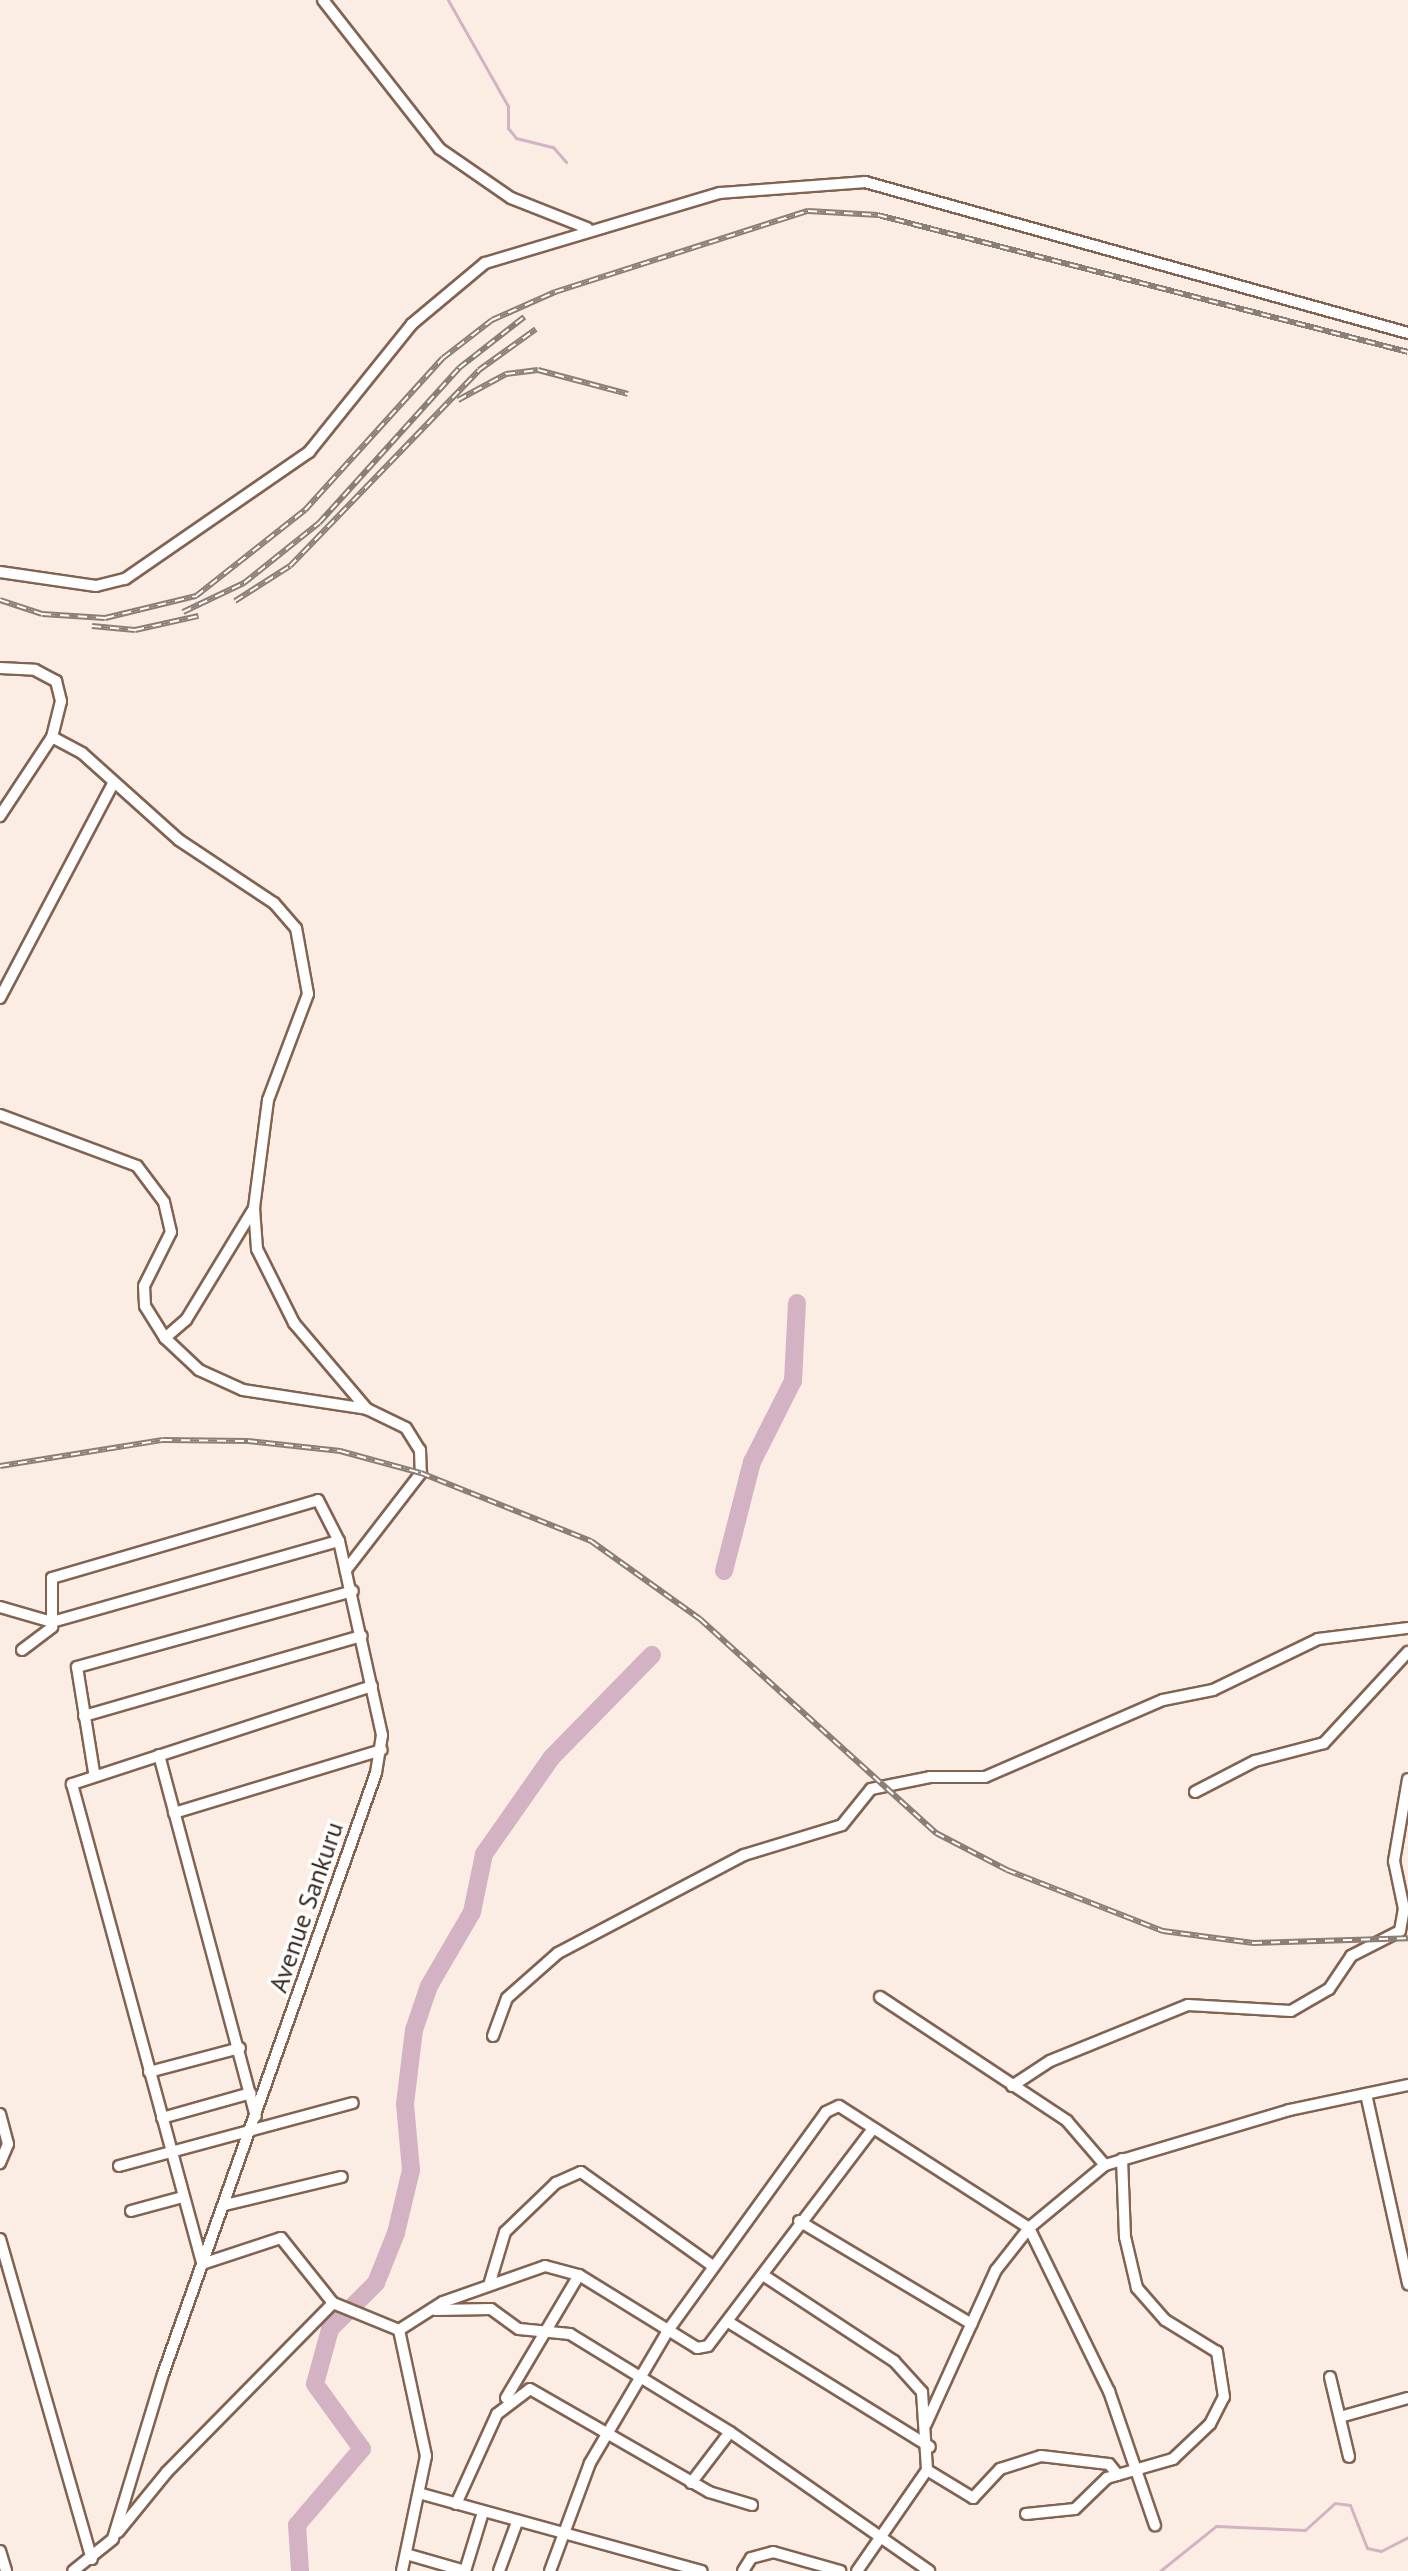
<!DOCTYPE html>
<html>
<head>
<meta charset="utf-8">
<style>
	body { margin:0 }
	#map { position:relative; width:1408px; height:2571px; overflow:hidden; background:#fcede4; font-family:"PT Sans",sans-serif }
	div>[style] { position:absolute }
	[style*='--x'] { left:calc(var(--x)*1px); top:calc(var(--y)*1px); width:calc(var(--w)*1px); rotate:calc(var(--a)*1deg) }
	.stream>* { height:3px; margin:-1.5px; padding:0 1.5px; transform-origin:1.5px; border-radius:1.5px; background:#d3b3c3 }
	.river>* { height:18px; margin:-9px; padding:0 9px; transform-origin:9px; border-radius:9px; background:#d3b3c3 }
	.roads { filter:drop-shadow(2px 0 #826350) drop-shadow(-2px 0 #826350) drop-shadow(0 2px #826350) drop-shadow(0 -2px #826350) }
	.minor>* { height:10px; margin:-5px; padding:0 5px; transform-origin:5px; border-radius:5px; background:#fff }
	.rail>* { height:6px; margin-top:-3px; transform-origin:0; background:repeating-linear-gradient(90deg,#fff 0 9px,#8c7e75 0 18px); box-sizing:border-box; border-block:2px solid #8c7e75 }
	span { translate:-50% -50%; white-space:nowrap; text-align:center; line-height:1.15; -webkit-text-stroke:7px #fff; paint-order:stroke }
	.street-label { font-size:26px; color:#362921 }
</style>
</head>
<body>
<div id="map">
	<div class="stream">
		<div style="--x:448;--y:0;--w:122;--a:60.5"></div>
		<div style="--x:508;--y:106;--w:22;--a:90"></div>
		<div style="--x:508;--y:128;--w:13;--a:51"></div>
		<div style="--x:516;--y:138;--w:38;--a:14"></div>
		<div style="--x:553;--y:147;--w:20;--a:49"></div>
		<div style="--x:1160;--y:2571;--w:72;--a:-38.8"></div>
		<div style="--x:1216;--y:2526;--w:89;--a:2.6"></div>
		<div style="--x:1305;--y:2530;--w:40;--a:-42"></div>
		<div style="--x:1335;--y:2503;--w:15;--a:8"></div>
		<div style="--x:1350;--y:2505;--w:46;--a:68.4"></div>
		<div style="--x:1367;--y:2548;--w:14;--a:12"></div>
		<div style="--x:1381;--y:2551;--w:30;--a:-27"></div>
	</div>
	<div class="river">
		<div style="--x:724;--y:1571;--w:113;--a:-75.6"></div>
		<div style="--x:752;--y:1462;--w:91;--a:-63.2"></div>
		<div style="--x:793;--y:1381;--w:78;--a:-87.1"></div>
		<div style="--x:300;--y:2571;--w:46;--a:-93.7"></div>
		<div style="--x:297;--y:2525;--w:100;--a:-49.5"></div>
		<div style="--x:362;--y:2449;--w:80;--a:-125.9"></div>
		<div style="--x:315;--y:2384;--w:57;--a:-74.7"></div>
		<div style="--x:330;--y:2329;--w:65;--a:-45"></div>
		<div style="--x:376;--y:2283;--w:54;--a:-68.2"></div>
		<div style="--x:396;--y:2233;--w:65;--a:-76.6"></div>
		<div style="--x:411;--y:2170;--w:66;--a:-95.2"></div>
		<div style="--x:405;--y:2104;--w:75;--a:-83.1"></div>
		<div style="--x:414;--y:2030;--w:46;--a:-71.2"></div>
		<div style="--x:429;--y:1986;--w:86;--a:-59.8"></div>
		<div style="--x:472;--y:1912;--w:59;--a:-78.3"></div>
		<div style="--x:484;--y:1854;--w:118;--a:-55"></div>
		<div style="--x:552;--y:1757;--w:143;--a:-45.6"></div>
	</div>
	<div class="roads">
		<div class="minor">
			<div style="--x:323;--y:0;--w:189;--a:51.9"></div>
			<div style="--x:440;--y:149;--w:86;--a:34.6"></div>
			<div style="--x:511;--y:198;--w:82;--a:21.5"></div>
			<div style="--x:0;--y:572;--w:97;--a:8.3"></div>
			<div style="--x:96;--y:586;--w:30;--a:-14"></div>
			<div style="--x:125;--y:579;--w:224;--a:-34.6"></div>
			<div style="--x:309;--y:452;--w:164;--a:-51.2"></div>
			<div style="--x:412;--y:324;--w:95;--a:-39.9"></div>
			<div style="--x:485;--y:263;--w:245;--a:-16.6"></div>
			<div style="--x:720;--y:193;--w:145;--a:-4.3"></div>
			<div style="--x:865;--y:182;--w:564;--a:15.54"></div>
			<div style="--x:0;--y:668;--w:35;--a:3"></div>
			<div style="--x:35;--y:670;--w:24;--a:28"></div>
			<div style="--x:56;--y:681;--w:21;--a:76"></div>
			<div style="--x:61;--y:701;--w:37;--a:104"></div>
			<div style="--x:52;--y:737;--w:95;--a:123.4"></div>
			<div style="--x:52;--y:737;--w:34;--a:28"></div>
			<div style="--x:82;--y:753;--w:130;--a:41.9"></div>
			<div style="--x:179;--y:840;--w:114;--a:33.6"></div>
			<div style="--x:274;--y:903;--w:33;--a:49"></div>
			<div style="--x:296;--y:928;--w:67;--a:79.7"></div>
			<div style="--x:308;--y:994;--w:113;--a:110.7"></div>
			<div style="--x:268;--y:1100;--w:109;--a:97.4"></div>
			<div style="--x:254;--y:1208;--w:41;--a:85.8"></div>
			<div style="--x:257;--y:1249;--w:83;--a:63.4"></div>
			<div style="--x:294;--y:1323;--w:113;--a:49.7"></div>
			<div style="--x:0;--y:998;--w:242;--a:-62.2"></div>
			<div style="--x:0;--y:1115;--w:146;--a:20.4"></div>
			<div style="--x:137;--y:1166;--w:45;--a:53.1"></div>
			<div style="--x:164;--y:1202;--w:31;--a:77"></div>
			<div style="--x:171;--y:1232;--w:60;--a:116.6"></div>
			<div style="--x:144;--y:1286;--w:20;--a:87"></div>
			<div style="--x:145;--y:1306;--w:38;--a:58"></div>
			<div style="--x:165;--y:1338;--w:47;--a:43.3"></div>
			<div style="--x:199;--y:1370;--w:48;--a:24.4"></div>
			<div style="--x:243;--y:1390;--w:125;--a:8.7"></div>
			<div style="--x:367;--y:1409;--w:43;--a:26"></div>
			<div style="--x:406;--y:1428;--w:26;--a:58"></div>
			<div style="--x:420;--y:1450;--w:23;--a:88"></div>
			<div style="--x:421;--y:1473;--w:123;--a:127.7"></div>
			<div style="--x:165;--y:1338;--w:28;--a:-41"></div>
			<div style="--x:186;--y:1320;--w:131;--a:-58.7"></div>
			<div style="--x:0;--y:1607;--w:54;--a:16.1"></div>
			<div style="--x:52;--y:1622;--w:298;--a:-15.8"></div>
			<div style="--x:22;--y:1650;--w:38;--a:-37"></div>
			<div style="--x:52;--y:1627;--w:49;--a:-90"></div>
			<div style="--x:52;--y:1578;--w:277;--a:-16.3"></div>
			<div style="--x:318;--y:1500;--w:46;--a:62.9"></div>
			<div style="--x:339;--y:1541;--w:199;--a:77.5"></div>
			<div style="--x:382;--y:1735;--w:38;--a:99"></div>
			<div style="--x:376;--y:1773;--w:638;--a:109.51"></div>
			<div style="--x:163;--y:2374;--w:172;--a:106.9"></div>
			<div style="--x:113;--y:2539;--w:51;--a:141.3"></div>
			<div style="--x:372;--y:1686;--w:316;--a:161.9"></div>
			<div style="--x:72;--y:1784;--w:497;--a:74.8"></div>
			<div style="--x:202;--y:2264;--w:83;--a:-18.2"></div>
			<div style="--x:281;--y:2238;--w:83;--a:51.3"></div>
			<div style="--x:333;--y:2303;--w:71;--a:22.2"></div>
			<div style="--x:399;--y:2330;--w:129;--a:77.9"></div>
			<div style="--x:426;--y:2456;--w:117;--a:101.8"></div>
			<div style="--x:84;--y:1716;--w:289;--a:-16.1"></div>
			<div style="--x:159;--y:1755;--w:374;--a:75"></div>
			<div style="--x:94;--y:1772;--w:106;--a:-99.2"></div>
			<div style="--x:77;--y:1667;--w:286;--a:-15.4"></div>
			<div style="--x:1195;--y:1792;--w:68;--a:-27.3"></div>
			<div style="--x:1255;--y:1761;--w:71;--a:-14.6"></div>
			<div style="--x:1324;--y:1743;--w:124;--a:-47.3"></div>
			<div style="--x:174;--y:1813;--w:217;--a:-16.9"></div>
			<div style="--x:880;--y:1997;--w:224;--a:33.5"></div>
			<div style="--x:1067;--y:2121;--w:58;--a:49.2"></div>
			<div style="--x:493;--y:2036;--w:40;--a:-69.8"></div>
			<div style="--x:507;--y:1998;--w:68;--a:-41.4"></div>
			<div style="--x:558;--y:1953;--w:210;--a:-27.8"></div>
			<div style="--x:744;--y:1855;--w:102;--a:-17"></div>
			<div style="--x:842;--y:1825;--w:46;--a:-51.1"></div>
			<div style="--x:871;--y:1789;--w:60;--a:-11.5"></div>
			<div style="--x:930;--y:1777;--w:55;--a:0"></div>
			<div style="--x:985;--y:1777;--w:194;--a:-23.4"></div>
			<div style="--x:1163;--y:1700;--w:51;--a:-11.3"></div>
			<div style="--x:1213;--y:1690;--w:117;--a:-25.9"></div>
			<div style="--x:1318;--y:1639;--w:91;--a:-7"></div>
			<div style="--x:149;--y:2072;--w:94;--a:-14.8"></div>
			<div style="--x:1012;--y:2086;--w:45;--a:-33.3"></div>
			<div style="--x:1050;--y:2061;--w:149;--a:-22.1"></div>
			<div style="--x:1188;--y:2005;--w:103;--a:3.3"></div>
			<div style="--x:1291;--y:2011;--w:44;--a:-30.1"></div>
			<div style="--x:1329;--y:1989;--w:40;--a:-56"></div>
			<div style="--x:1351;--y:1956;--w:55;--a:-27"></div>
			<div style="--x:1400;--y:1931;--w:22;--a:-80"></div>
			<div style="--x:1404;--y:1909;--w:49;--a:-101.8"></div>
			<div style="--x:1394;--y:1861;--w:83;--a:-80.3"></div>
			<div style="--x:1366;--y:2094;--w:195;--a:77.5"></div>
			<div style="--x:0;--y:2114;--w:31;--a:75"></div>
			<div style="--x:8;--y:2144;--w:21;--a:113"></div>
			<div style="--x:162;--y:2118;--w:92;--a:-15.7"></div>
			<div style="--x:119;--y:2166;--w:242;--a:-15.1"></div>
			<div style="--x:225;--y:2205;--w:120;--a:-13.5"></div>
			<div style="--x:131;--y:2211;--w:54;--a:-15.1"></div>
			<div style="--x:799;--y:2221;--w:201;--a:30.8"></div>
			<div style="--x:0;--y:2239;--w:333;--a:74"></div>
			<div style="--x:763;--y:2275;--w:157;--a:33.3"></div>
			<div style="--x:894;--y:2361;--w:42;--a:47.9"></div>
			<div style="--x:922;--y:2392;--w:78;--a:86.3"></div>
			<div style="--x:927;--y:2470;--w:123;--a:124.7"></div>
			<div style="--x:490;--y:2282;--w:52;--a:-73.3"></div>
			<div style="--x:505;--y:2232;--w:71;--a:-43.9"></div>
			<div style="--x:556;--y:2183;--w:27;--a:-24"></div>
			<div style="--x:581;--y:2172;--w:163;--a:35.5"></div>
			<div style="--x:435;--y:2310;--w:56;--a:-1"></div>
			<div style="--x:491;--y:2309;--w:34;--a:36"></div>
			<div style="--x:519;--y:2329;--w:51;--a:5.6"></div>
			<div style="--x:570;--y:2334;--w:188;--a:31.5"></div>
			<div style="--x:730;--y:2432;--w:243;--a:34.9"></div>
			<div style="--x:730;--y:2323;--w:235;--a:31.8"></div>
			<div style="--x:399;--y:2330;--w:52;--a:-32.5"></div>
			<div style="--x:443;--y:2302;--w:108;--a:-19.4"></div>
			<div style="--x:545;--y:2266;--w:35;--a:15"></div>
			<div style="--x:579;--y:2275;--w:139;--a:31.7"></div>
			<div style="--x:697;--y:2348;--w:11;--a:-10"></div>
			<div style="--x:708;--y:2346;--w:273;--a:-52.8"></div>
			<div style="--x:1330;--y:2377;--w:82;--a:76.6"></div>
			<div style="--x:506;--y:2398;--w:143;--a:-59.3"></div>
			<div style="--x:1340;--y:2417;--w:71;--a:-15.6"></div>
			<div style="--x:926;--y:2424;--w:169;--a:-65.6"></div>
			<div style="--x:996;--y:2270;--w:53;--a:-51.8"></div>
			<div style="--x:1029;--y:2228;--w:99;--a:-39.7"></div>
			<div style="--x:1105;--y:2165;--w:192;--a:-16.6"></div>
			<div style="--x:1289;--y:2110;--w:122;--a:-11.9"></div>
			<div style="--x:927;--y:2470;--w:54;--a:31.3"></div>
			<div style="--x:973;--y:2498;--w:40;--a:-47"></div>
			<div style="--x:1000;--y:2469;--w:43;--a:-17.6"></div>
			<div style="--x:1041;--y:2456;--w:68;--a:6.7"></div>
			<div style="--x:1109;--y:2464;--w:14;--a:51"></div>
			<div style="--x:691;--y:2483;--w:64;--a:-52.6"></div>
			<div style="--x:422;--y:2494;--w:290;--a:15.4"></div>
			<div style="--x:456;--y:2504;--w:99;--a:-65.5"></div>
			<div style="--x:497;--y:2414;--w:41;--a:-37.1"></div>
			<div style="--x:530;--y:2389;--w:207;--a:29.9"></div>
			<div style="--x:709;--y:2492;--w:45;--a:16.8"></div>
			<div style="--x:1026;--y:2514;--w:49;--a:-5.8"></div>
			<div style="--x:1075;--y:2509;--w:45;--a:-44.1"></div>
			<div style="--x:1107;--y:2478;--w:69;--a:-16.1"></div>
			<div style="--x:1173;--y:2459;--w:51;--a:-43.4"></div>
			<div style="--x:1210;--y:2424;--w:30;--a:-63"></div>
			<div style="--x:1224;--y:2397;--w:46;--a:-98.8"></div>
			<div style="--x:1217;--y:2352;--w:61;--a:-148.4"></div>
			<div style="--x:1165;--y:2320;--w:43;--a:-131.2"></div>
			<div style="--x:1137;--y:2288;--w:52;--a:-103.2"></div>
			<div style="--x:1125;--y:2237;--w:78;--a:-92.2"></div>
			<div style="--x:118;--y:2532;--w:77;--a:-50.8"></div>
			<div style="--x:167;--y:2472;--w:237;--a:-45.5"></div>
			<div style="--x:0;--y:2551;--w:21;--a:73"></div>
			<div style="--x:406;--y:2554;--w:61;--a:16.1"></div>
			<div style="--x:465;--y:2571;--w:62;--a:-73"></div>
			<div style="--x:499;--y:2571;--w:52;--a:-69.8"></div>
			<div style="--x:550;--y:2571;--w:115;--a:-69.7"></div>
			<div style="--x:590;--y:2463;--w:156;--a:-59.5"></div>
			<div style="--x:669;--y:2329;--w:268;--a:-54.1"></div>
			<div style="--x:826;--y:2112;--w:14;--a:-25"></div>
			<div style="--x:839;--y:2106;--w:226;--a:32.7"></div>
			<div style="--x:1029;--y:2228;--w:182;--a:63.9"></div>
			<div style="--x:1109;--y:2391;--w:142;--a:71.1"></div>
			<div style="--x:743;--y:2571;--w:15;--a:-58"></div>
			<div style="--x:751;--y:2558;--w:23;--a:-15"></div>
			<div style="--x:773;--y:2552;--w:70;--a:15.8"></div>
		</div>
	</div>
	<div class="rail">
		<div style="--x:458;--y:400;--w:55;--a:-28.4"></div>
		<div style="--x:506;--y:374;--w:32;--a:-7"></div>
		<div style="--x:538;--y:370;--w:93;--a:14.9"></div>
		<div style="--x:0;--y:600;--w:44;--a:18.4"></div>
		<div style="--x:42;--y:614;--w:63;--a:3.6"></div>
		<div style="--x:105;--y:618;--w:94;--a:-13.6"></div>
		<div style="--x:196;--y:596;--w:139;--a:-38.3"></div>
		<div style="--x:305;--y:510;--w:205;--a:-47.8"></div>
		<div style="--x:443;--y:358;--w:62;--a:-37.8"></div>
		<div style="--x:492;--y:320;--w:69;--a:-24"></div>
		<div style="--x:555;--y:292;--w:266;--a:-17.8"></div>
		<div style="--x:808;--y:211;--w:70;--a:3.3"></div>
		<div style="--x:878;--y:215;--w:547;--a:14.49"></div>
		<div style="--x:235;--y:601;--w:65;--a:-32.5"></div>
		<div style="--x:290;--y:566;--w:272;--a:-46"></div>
		<div style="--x:479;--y:370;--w:70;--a:-35.7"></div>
		<div style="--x:183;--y:612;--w:68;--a:-25.4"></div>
		<div style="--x:244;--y:583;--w:96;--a:-38.7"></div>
		<div style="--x:319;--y:523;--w:209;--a:-47.9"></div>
		<div style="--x:459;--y:368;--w:83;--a:-38.1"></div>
		<div style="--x:92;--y:626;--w:43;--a:5.3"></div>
		<div style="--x:135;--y:630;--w:65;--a:-12.5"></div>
		<div style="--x:0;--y:1466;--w:165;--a:-9.1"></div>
		<div style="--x:163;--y:1440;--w:85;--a:0.7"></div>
		<div style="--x:248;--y:1441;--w:93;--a:6.2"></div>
		<div style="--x:340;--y:1451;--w:84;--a:15.2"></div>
		<div style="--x:421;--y:1473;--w:183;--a:21.8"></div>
		<div style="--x:591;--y:1541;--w:134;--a:35.6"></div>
		<div style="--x:700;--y:1619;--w:319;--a:42.2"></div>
		<div style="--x:936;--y:1833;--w:80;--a:27.5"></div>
		<div style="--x:1007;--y:1870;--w:168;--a:21.4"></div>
		<div style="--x:1163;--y:1931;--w:91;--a:7.6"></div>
		<div style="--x:1253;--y:1943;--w:155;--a:-1.8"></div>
	</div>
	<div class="street-label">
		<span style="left:306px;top:1907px;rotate:-71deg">Avenue Sankuru</span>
	</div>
</div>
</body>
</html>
